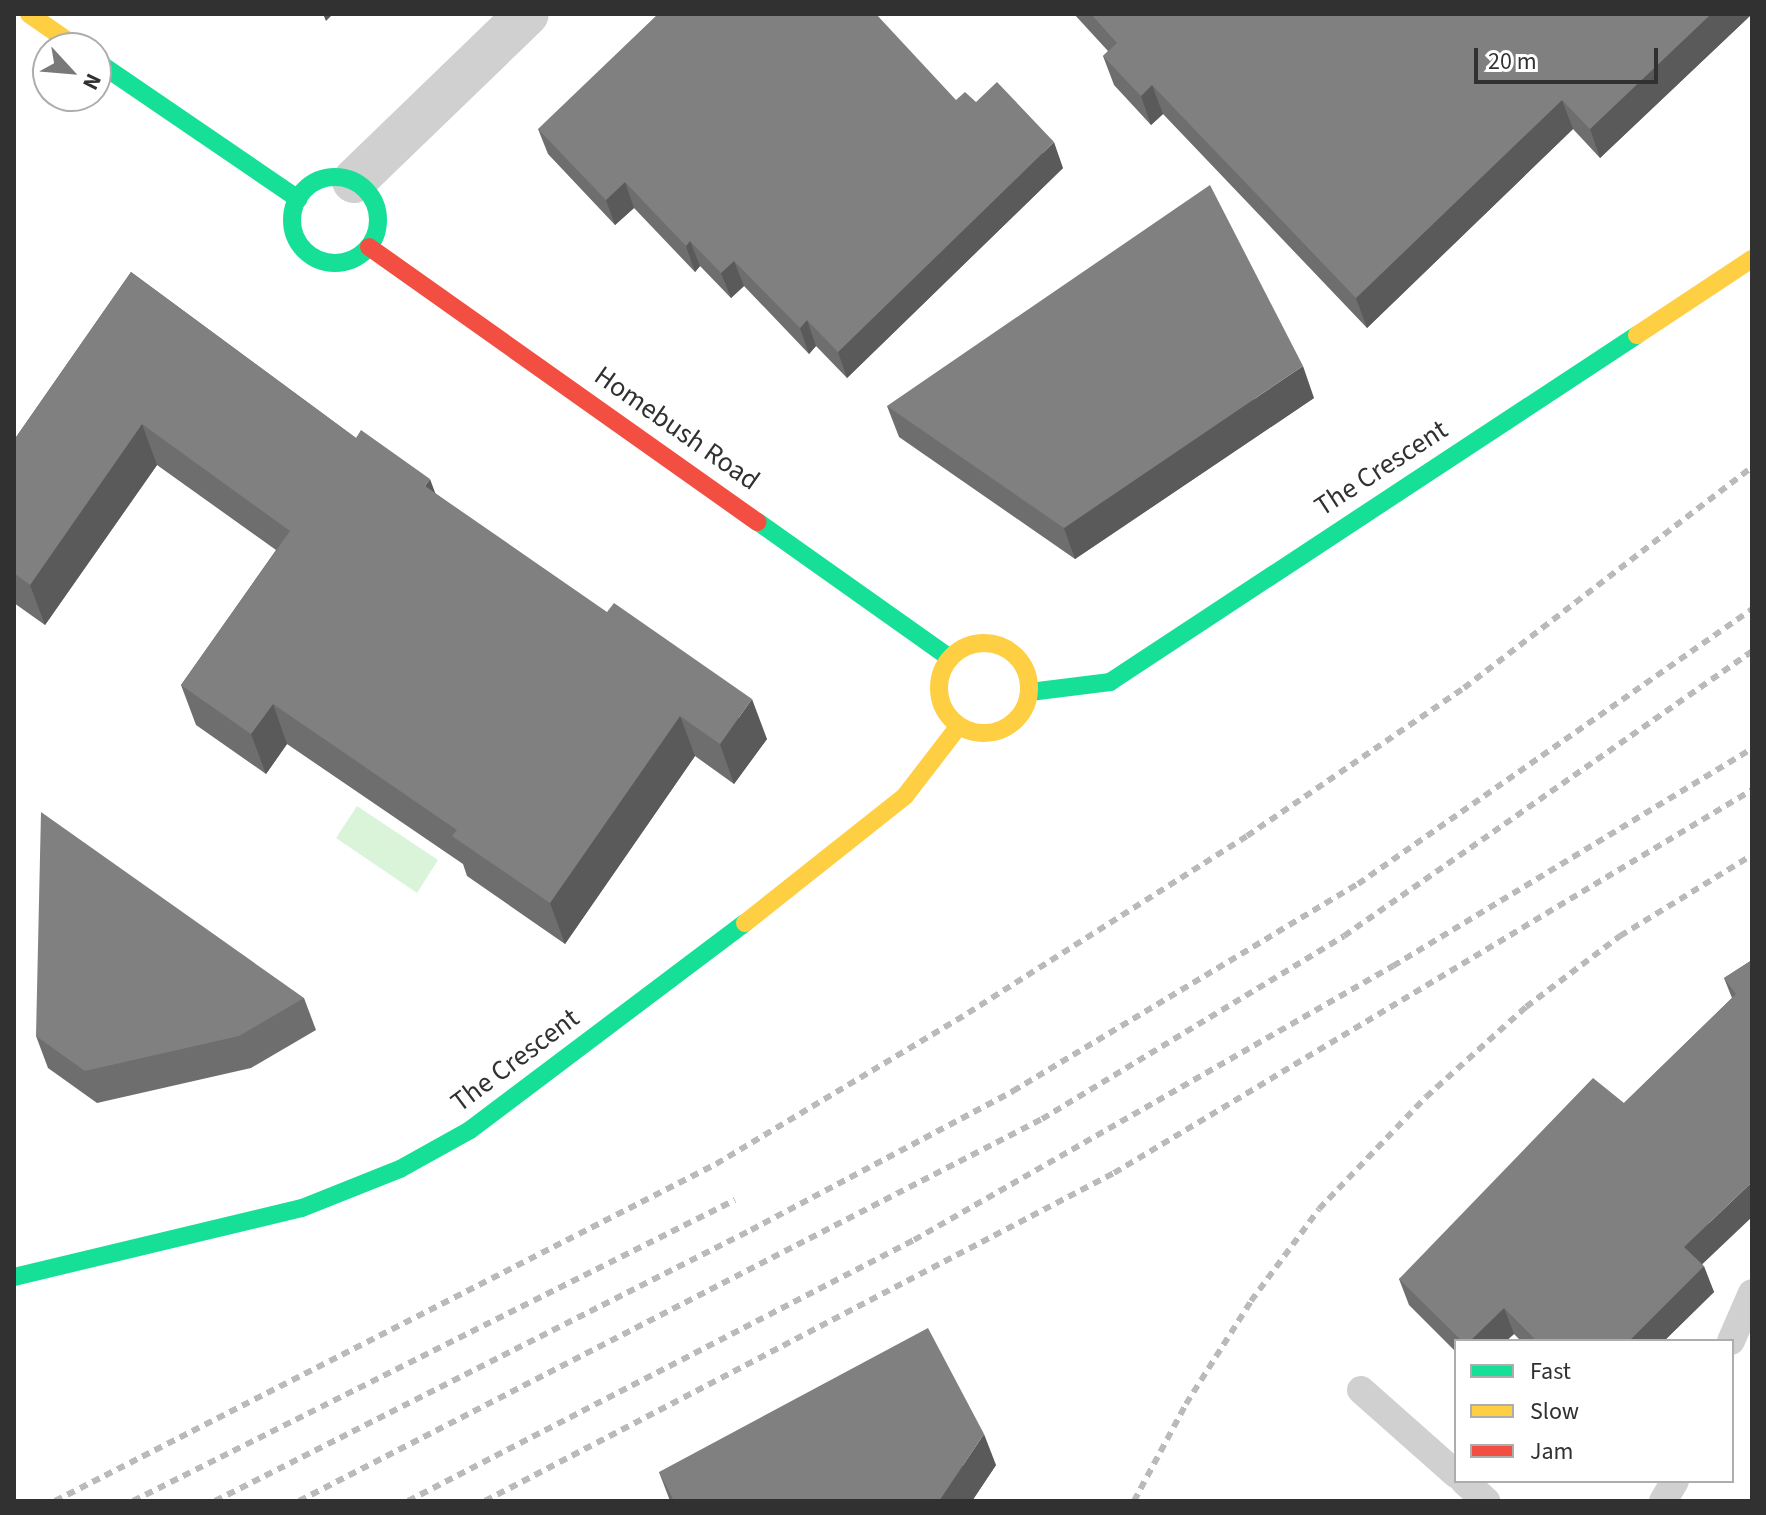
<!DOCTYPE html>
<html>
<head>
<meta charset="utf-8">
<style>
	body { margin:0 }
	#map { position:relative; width:1766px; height:1515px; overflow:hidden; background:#fff; font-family:"Source Sans 3",sans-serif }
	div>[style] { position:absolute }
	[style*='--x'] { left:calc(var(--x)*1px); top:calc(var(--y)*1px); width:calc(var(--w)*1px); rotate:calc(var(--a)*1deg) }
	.water>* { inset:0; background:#daf4da }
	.lane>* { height:28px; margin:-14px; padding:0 14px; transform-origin:14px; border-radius:14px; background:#d0d0d0 }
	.street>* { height:44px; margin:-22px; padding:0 22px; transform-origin:22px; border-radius:22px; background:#d0d0d0 }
	.fast>* { height:18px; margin:-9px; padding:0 9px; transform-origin:9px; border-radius:9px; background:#16e098 }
	.fast>.ring { margin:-9px; padding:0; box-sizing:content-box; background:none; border:18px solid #16e098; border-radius:50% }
	.slow>* { height:18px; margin:-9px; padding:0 9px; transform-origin:9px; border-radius:9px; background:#ffcf43 }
	.slow>.ring { margin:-9px; padding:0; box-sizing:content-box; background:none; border:18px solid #ffcf43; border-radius:50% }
	.jam>* { height:18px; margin:-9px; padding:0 9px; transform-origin:9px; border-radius:9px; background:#f24e42 }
	.rail>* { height:6px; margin-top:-3px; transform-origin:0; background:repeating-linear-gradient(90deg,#bababa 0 8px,transparent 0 14px) }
	.wall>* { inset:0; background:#6e6e6e }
	.shaded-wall>* { inset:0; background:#5a5a5a }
	.building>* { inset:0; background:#808080 }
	span { translate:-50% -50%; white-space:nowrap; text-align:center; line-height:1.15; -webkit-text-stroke:8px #fff; paint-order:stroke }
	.street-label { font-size:28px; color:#313131 }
	.frame { position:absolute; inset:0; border:16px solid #313131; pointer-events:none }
	.legend { position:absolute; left:1454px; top:1339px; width:280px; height:144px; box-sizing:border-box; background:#fff; border:2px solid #adadad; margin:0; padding:10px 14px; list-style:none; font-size:24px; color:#313131 }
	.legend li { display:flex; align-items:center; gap:16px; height:40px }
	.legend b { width:40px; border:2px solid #adadad }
	.north { position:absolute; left:32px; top:32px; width:80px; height:80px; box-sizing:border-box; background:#fff; border:2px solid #adadad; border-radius:50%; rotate:116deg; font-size:22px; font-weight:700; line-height:32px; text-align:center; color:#313131 }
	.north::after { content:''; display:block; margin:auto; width:28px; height:36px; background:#797979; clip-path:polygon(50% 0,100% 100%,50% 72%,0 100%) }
	.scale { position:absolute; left:1474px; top:48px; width:184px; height:36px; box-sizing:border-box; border:4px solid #313131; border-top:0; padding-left:10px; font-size:24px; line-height:28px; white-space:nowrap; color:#313131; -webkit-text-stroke:6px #fff; paint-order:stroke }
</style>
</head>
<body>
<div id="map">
	<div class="water">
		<div style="clip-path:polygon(357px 806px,438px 860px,417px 893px,336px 838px)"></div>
	</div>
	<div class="lane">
		<div style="--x:1731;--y:1341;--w:52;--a:-66.4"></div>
		<div style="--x:1361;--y:1390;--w:127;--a:41.5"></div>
		<div style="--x:1464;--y:1481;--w:30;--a:42"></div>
		<div style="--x:1663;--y:1501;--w:23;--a:-59"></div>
	</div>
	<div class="street">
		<div style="--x:354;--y:181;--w:240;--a:-44"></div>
	</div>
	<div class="fast">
		<div style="--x:96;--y:61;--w:245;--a:34.3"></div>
		<div class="ring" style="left:292px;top:177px;width:68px;height:68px"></div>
		<div style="--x:758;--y:522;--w:235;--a:35.3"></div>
		<div style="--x:1030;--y:692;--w:81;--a:-7.1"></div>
		<div style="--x:1110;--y:682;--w:631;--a:-33.36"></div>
		<div style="--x:14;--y:1277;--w:296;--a:-13.5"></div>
		<div style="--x:302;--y:1208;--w:105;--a:-21.7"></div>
		<div style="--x:400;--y:1169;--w:80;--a:-29.1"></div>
		<div style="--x:470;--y:1130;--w:344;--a:-37"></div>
	</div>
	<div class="slow">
		<div style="--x:29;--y:14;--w:60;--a:34.8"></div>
		<div style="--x:1637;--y:335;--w:138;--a:-33.5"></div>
		<div class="ring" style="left:939px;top:643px;width:72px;height:72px"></div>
		<div style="--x:745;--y:923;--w:204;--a:-38.4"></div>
		<div style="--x:905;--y:796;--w:88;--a:-52.4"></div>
	</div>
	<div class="jam">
		<div style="--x:369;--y:247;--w:476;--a:35.3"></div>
	</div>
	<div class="rail">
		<div style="--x:55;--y:1501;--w:742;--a:-27.01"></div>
		<div style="--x:716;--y:1164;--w:294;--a:-30.9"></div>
		<div style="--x:968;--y:1013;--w:330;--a:-32.4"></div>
		<div style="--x:1247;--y:836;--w:263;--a:-34.3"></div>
		<div style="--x:1464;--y:688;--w:363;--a:-37.5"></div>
		<div style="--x:133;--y:1501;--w:673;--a:-26.57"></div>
		<div style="--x:215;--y:1501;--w:601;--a:-26.82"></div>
		<div style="--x:751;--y:1230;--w:297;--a:-27.9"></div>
		<div style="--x:1013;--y:1091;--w:402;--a:-31"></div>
		<div style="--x:1358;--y:884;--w:480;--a:-34.9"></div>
		<div style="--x:299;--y:1501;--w:835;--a:-27.21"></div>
		<div style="--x:1042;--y:1119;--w:353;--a:-31.2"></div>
		<div style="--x:1344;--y:936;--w:498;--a:-34.9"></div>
		<div style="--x:408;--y:1501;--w:569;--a:-27.29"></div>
		<div style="--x:914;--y:1240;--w:552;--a:-29.77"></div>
		<div style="--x:1393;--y:966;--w:419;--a:-31.2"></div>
		<div style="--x:485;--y:1501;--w:709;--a:-27.54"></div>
		<div style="--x:1114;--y:1173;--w:744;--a:-30.98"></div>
		<div style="--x:1134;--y:1501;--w:110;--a:-61.8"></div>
		<div style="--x:1186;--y:1404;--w:122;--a:-57.7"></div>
		<div style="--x:1251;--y:1301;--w:114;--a:-53.5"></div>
		<div style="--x:1319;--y:1209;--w:155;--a:-46.3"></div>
		<div style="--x:1426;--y:1097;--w:135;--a:-42"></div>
		<div style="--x:1526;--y:1007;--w:118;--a:-37.1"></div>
		<div style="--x:1620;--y:936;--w:155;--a:-31.5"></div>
	</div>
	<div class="wall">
		<div style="clip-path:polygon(1074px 14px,1752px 14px,1600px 158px,1573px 129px,1367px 328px,1163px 114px,1151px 125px,1114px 85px,1103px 56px,1108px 51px)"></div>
		<div style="clip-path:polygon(956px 100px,976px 102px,1063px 168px,847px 378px,816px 346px,809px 354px,744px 286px,731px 298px,700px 266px,695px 272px,634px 208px,615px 225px,548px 154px,538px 129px)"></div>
		<div style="clip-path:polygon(131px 272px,356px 438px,436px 494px,767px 739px,734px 784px,695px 756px,565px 944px,467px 876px,463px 864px,287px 744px,266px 774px,196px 725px,181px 685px,276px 550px,157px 465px,45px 625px,14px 603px,14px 440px)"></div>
		<div style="clip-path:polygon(1314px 398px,1075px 559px,899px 437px,887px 406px)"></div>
		<div style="clip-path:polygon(1752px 960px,1702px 1264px,1714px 1292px,1664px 1341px,1521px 1341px,1514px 1334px,1506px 1341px,1456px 1341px,1456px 1352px,1409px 1305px,1399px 1279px,1624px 1103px,1732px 998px,1724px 978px)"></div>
		<div style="clip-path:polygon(304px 998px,316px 1030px,251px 1068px,97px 1103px,48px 1068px,36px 1036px)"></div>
		<div style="clip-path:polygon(996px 1465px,972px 1501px,670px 1501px,659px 1472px)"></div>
	</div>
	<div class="shaded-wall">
		<div style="clip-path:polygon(323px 14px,333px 14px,326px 21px)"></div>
		<div style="clip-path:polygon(1711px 14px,1752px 14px,1600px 158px,1590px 129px)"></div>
		<div style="clip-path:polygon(1152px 85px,1163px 114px,1151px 125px,1141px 96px)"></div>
		<div style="clip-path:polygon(1562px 100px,1573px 129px,1367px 328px,1356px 298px)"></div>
		<div style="clip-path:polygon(1054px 142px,1063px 168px,847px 378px,838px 352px)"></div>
		<div style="clip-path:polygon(625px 182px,634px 208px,615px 225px,606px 200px)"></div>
		<div style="clip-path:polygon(690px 241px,700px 266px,695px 272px,686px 246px)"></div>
		<div style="clip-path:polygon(734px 261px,744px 286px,731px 298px,721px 273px)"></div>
		<div style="clip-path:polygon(807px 320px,816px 346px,809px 354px,800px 328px)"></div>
		<div style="clip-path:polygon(1303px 366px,1314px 398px,1075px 559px,1064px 528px)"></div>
		<div style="clip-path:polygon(142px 424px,157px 465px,45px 625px,30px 585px)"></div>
		<div style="clip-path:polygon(430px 479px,445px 519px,425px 486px)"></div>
		<div style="clip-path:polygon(752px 699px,767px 739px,734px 784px,720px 744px)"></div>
		<div style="clip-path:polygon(273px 704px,287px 744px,266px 774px,251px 734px)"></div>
		<div style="clip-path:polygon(680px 716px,695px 756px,565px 944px,550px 903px)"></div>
		<div style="clip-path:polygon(1752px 1182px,1752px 1217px,1693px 1273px,1684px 1247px)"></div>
		<div style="clip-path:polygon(1704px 1266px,1714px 1292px,1664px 1341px,1629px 1341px)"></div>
		<div style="clip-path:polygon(1504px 1308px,1514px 1334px,1506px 1341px,1470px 1341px)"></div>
		<div style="clip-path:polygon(984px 1434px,996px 1465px,972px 1501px,939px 1501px)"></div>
	</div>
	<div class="building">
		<div style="clip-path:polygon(658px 14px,876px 14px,956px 100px,965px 92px,976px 102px,997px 82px,1054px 142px,838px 352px,807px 320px,800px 328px,734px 261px,721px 273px,690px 241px,686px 246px,625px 182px,606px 200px,538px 129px)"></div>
		<div style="clip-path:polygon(1091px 14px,1711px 14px,1590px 129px,1562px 100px,1356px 298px,1152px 85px,1141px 96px,1103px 56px,1117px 43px)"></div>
		<div style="clip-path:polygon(1210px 185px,1303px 366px,1064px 528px,887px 406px)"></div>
		<div style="clip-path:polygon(131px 272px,356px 438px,361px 430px,430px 479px,425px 486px,607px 612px,614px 603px,752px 699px,720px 744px,680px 716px,550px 903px,452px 836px,457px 830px,273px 704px,251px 734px,181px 685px,290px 531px,142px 424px,30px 585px,14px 573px,14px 440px)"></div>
		<div style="clip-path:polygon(41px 812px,304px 998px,239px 1036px,85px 1071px,36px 1036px)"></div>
		<div style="clip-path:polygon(1752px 960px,1752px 1182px,1684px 1247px,1704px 1266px,1629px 1341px,1537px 1341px,1504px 1308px,1470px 1341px,1462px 1341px,1399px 1279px,1593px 1078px,1624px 1103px,1736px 994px,1724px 978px)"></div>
		<div style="clip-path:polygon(928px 1328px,984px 1434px,939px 1501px,674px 1501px,659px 1472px)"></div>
	</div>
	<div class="street-label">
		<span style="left:677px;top:428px;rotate:35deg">Homebush Road</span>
		<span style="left:1381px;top:468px;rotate:-33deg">The Crescent</span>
		<span style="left:515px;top:1060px;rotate:-37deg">The Crescent</span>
	</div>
	<div class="frame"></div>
	<ul class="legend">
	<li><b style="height:10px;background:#16e098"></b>Fast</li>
	<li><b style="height:10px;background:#ffcf43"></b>Slow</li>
	<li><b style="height:10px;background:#f24e42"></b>Jam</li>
	</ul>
	<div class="north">N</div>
	<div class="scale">20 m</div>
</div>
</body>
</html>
